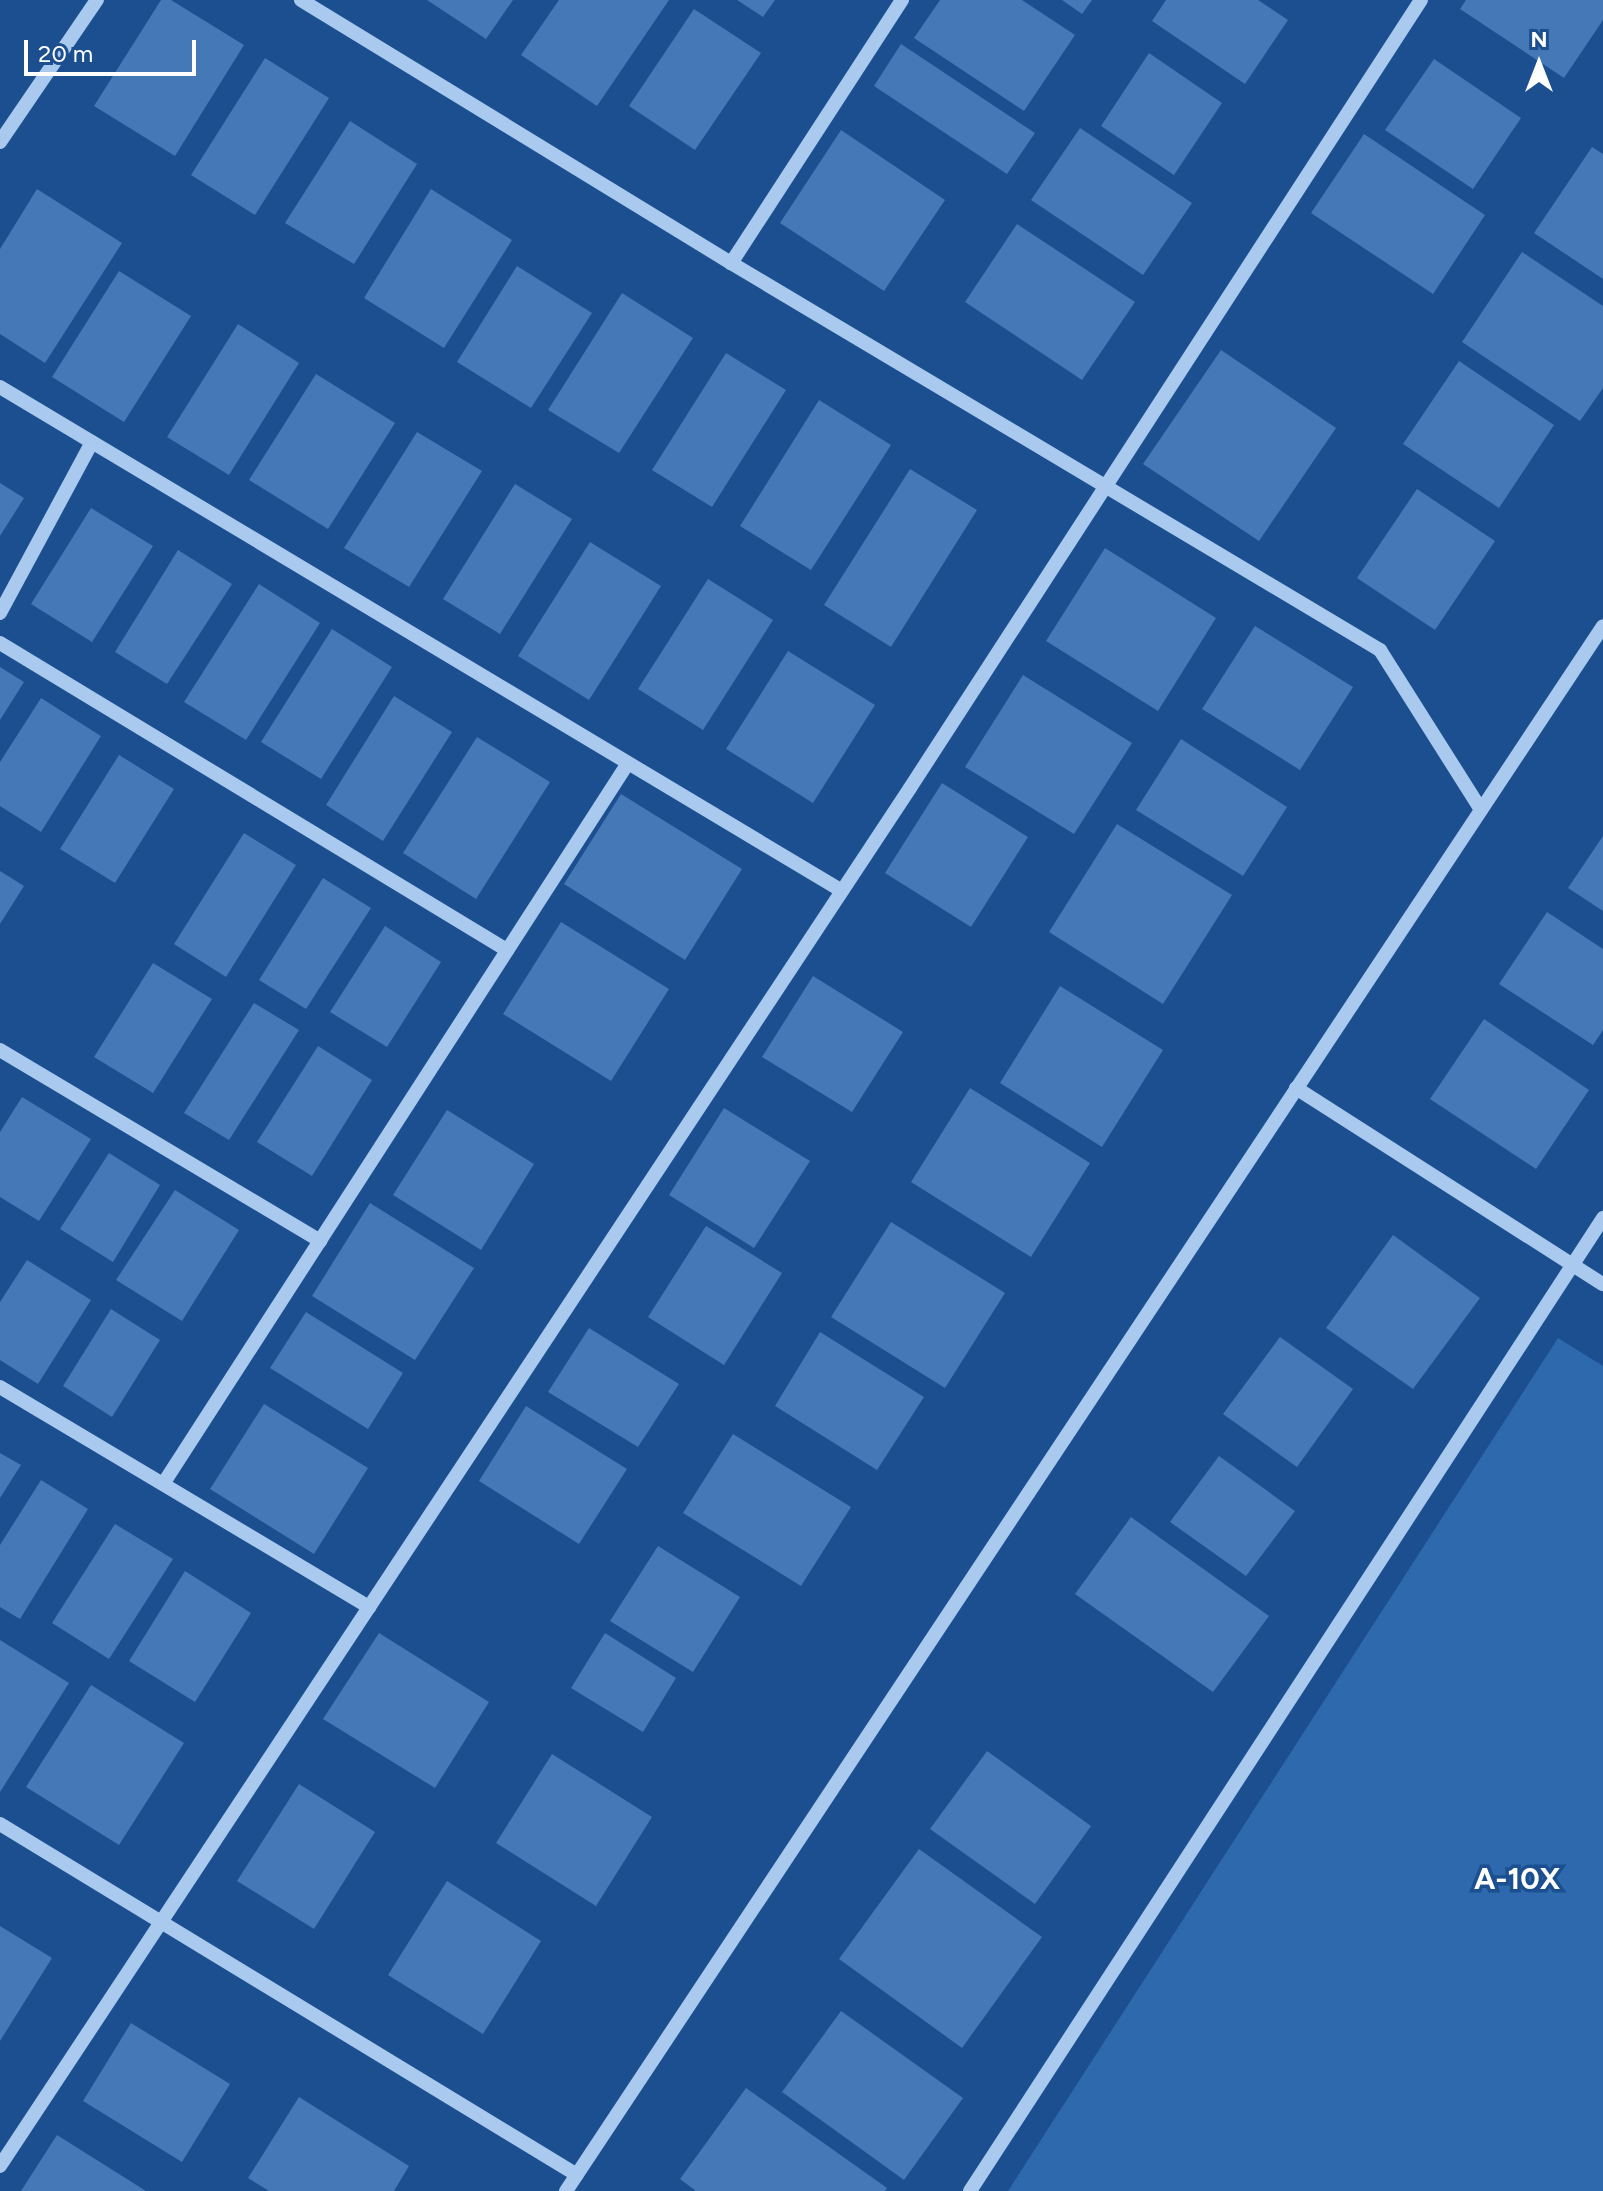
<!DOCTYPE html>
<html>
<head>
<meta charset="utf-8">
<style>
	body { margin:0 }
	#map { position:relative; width:1603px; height:2191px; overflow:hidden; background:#1b4f8f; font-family:Figtree,sans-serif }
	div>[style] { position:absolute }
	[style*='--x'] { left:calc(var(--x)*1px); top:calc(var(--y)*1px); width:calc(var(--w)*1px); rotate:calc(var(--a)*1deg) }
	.green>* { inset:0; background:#2e69ad }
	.building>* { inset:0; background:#4478b7 }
	.minor>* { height:14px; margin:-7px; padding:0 7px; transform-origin:7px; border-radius:7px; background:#a9c9ee }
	span { translate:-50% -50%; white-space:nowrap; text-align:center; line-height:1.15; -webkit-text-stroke:7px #1b4f8f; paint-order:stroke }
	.neighbourhood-label { font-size:30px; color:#fff; font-weight:700 }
	.north { position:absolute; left:1499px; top:24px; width:80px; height:80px; -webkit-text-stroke:6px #1b4f8f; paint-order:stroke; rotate:0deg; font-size:22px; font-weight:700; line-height:32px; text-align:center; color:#fff }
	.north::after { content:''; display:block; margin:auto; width:28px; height:36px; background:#fff; clip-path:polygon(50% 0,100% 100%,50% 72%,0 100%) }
	.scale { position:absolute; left:24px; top:40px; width:172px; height:36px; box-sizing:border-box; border:4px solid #fff; border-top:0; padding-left:10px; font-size:24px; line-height:28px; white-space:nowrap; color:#fff; -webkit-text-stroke:6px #1b4f8f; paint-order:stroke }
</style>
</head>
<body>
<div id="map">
	<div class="green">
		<div style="clip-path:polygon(1558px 1338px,1603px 1366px,1603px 2191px,1008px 2191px)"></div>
	</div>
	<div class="building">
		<div style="clip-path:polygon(161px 0,171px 0,244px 45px,175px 156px,94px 106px)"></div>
		<div style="clip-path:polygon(427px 0,513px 0,486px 39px)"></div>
		<div style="clip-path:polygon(559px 0,669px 0,597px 106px,521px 55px)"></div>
		<div style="clip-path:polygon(737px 0,775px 0,763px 17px)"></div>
		<div style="clip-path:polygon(940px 0,1022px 0,1075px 35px,1024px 111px,914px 38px)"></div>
		<div style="clip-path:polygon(1062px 0,1092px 0,1082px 14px)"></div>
		<div style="clip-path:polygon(1166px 0,1258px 0,1288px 20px,1245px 84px,1152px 21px)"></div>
		<div style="clip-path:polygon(1466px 0,1603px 0,1603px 20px,1564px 78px,1460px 9px)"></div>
		<div style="clip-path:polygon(694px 9px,761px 53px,695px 150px,629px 106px)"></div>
		<div style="clip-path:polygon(901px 44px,1035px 133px,1007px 174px,874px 86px)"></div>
		<div style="clip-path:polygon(1149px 53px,1222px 103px,1174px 175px,1101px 126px)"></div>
		<div style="clip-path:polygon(265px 58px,329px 98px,255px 215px,191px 175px)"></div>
		<div style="clip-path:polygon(1434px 59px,1521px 118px,1473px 189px,1385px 130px)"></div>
		<div style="clip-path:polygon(350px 121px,417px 164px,354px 264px,285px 223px)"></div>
		<div style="clip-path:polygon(1080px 128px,1192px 203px,1143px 275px,1031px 200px)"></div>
		<div style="clip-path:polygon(841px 130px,945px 200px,884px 291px,780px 223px)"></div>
		<div style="clip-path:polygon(1364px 134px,1485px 215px,1433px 294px,1311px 213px)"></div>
		<div style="clip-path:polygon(1592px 147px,1603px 154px,1603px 279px,1534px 233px)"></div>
		<div style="clip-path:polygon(37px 189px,122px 243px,45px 363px,0 334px,0 249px)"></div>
		<div style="clip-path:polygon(431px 189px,512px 240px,444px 348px,364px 298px)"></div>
		<div style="clip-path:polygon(1017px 224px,1135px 302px,1082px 380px,965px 302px)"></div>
		<div style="clip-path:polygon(1522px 252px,1603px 306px,1603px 388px,1580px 421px,1462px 342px)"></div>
		<div style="clip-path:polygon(517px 266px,592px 313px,531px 408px,457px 362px)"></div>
		<div style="clip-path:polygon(119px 271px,191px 316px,124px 422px,52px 377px)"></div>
		<div style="clip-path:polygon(622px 293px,693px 338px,619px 453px,548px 410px)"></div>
		<div style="clip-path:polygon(238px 324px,299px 363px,229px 475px,167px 437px)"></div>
		<div style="clip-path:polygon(1221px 350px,1336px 428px,1259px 541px,1143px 464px)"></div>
		<div style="clip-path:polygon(726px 353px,786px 390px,712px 507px,652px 470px)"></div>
		<div style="clip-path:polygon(1459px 361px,1554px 425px,1499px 508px,1403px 444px)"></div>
		<div style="clip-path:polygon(316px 374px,395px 423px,328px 529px,249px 480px)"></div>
		<div style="clip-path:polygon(819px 400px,891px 445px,811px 570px,740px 526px)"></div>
		<div style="clip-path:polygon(417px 432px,482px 471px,409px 587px,344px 548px)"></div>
		<div style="clip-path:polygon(910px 469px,977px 510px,891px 647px,824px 605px)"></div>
		<div style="clip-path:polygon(0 483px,24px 498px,0 536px)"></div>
		<div style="clip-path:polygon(515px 484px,572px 519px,500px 634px,443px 599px)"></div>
		<div style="clip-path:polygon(1417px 489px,1495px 541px,1435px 630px,1357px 578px)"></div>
		<div style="clip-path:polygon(91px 508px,153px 546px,92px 642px,31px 604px)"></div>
		<div style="clip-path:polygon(590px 542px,661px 586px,589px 700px,518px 656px)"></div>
		<div style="clip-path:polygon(1105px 548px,1216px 618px,1158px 711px,1046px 641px)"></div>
		<div style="clip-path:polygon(178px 550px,232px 584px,167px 684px,115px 652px)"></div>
		<div style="clip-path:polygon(708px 579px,773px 620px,703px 730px,638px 689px)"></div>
		<div style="clip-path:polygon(259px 584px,320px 623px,246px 740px,184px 702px)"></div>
		<div style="clip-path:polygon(1255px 626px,1353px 687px,1300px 770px,1202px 709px)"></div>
		<div style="clip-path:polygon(332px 629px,392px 667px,321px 779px,261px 742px)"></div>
		<div style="clip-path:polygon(788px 651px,875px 705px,813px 803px,726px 749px)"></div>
		<div style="clip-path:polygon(0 667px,24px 682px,0 720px)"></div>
		<div style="clip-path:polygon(1023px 675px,1132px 743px,1074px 834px,965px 767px)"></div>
		<div style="clip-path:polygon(394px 696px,452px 732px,383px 841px,326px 805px)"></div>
		<div style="clip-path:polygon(41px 698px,101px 736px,41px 832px,0 806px,0 762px)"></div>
		<div style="clip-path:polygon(477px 737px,550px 782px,476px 899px,403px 853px)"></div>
		<div style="clip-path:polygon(1181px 739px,1287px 807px,1243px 876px,1136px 810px)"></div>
		<div style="clip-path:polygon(119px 755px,174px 789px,115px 883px,60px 849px)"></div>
		<div style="clip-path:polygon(942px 783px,1028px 837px,971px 927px,885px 873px)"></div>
		<div style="clip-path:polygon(621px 794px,742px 869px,685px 960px,564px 884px)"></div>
		<div style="clip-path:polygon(1117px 824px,1232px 895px,1163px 1004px,1049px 932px)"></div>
		<div style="clip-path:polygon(244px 833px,296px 865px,226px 977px,174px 944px)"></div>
		<div style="clip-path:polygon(1603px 836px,1603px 911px,1568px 888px)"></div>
		<div style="clip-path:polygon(0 871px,24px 886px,0 924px)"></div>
		<div style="clip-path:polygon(323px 878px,371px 908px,306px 1009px,259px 980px)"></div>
		<div style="clip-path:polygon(1547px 912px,1603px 949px,1603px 1030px,1593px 1045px,1499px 984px)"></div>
		<div style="clip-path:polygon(561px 922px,669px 989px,611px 1081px,503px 1014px)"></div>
		<div style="clip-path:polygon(385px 926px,441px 962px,387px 1047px,330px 1012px)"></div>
		<div style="clip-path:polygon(153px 963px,212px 999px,153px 1093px,94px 1057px)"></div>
		<div style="clip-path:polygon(813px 976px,903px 1032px,852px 1112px,762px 1057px)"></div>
		<div style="clip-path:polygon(1060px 986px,1163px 1050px,1102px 1147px,1000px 1083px)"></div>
		<div style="clip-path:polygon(254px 1003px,299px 1030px,229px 1140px,184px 1113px)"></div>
		<div style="clip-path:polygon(1484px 1019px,1589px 1090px,1536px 1169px,1430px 1099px)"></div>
		<div style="clip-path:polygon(318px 1046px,372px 1080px,312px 1176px,257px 1142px)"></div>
		<div style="clip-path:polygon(970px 1088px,1090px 1163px,1031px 1257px,911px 1182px)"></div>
		<div style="clip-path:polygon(22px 1097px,91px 1139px,39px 1221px,0 1197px,0 1132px)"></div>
		<div style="clip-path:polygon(724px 1108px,810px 1161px,754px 1248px,669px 1195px)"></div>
		<div style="clip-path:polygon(447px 1110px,534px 1164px,481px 1250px,393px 1195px)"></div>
		<div style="clip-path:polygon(109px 1153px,160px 1185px,113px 1262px,60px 1229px)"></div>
		<div style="clip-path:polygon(175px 1190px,239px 1230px,182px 1321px,116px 1280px)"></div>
		<div style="clip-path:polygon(370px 1203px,474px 1268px,415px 1360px,312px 1296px)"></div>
		<div style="clip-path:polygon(891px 1222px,1005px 1293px,945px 1388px,831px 1317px)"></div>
		<div style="clip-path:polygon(706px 1226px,782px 1273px,724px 1365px,648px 1317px)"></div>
		<div style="clip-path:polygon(1393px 1235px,1480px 1298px,1413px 1389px,1326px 1328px)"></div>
		<div style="clip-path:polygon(27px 1260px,91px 1300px,38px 1384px,0 1360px,0 1302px)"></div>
		<div style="clip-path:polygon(111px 1309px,160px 1340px,112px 1417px,63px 1386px)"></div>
		<div style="clip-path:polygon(306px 1312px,403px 1373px,368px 1429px,270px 1368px)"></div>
		<div style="clip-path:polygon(589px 1328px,679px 1384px,638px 1447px,548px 1392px)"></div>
		<div style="clip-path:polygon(820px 1332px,924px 1397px,877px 1470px,775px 1406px)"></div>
		<div style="clip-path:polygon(1280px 1337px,1353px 1389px,1297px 1467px,1223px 1414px)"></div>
		<div style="clip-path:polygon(264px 1404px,368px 1468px,314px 1554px,210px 1489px)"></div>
		<div style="clip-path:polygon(526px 1406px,627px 1469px,579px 1544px,479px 1481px)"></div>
		<div style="clip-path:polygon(733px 1434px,851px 1507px,801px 1586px,683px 1513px)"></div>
		<div style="clip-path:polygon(0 1453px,21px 1465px,0 1498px)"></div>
		<div style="clip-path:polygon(1219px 1456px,1295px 1511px,1246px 1576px,1170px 1522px)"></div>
		<div style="clip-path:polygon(41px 1480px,88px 1509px,20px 1619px,0 1607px,0 1545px)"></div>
		<div style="clip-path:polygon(1131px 1517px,1269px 1616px,1213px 1692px,1075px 1594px)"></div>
		<div style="clip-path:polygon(115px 1524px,173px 1559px,109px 1659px,52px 1623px)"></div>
		<div style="clip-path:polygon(658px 1546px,740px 1597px,693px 1672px,610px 1621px)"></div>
		<div style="clip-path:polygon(185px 1571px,251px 1613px,195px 1702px,129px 1661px)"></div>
		<div style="clip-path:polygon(379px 1633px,489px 1702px,435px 1788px,323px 1719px)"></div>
		<div style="clip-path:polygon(605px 1633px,676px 1678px,643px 1732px,571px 1688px)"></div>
		<div style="clip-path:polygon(0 1640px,69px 1683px,0 1792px)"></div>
		<div style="clip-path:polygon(91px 1685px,184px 1743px,119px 1845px,26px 1787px)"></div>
		<div style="clip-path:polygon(987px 1751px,1091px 1826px,1035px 1904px,930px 1829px)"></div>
		<div style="clip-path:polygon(552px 1754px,652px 1817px,596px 1906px,496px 1843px)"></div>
		<div style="clip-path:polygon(299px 1784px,375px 1832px,314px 1929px,237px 1881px)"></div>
		<div style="clip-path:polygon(919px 1849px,1042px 1937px,962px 2048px,839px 1959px)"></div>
		<div style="clip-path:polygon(447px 1881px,541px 1941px,483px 2034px,388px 1975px)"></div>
		<div style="clip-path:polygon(0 1926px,52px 1958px,0 2041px)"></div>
		<div style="clip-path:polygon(841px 2011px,963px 2098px,904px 2180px,782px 2092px)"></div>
		<div style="clip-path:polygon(131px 2023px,230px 2084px,182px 2162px,83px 2101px)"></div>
		<div style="clip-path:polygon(746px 2088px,887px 2188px,885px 2191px,696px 2191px,680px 2179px)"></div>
		<div style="clip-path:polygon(299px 2097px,409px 2166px,394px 2191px,269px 2191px,248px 2178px)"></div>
		<div style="clip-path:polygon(57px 2135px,146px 2191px,21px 2191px)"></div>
	</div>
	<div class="minor">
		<div style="--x:301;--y:0;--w:504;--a:31.45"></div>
		<div style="--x:902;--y:0;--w:314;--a:123"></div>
		<div style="--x:731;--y:263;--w:756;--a:30.81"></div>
		<div style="--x:1380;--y:650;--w:189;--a:57.7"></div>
		<div style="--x:0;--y:142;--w:172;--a:-55.7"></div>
		<div style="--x:0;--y:387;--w:981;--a:30.9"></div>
		<div style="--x:0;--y:613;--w:194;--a:-61.7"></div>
		<div style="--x:0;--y:643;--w:593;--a:31.2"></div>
		<div style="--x:0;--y:1050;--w:373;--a:30.8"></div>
		<div style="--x:1296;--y:1088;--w:364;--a:32.6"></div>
		<div style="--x:0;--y:1387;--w:430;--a:30.8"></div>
		<div style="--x:165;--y:1481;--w:854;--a:-57.18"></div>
		<div style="--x:0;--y:1824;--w:675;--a:31.31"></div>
		<div style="--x:0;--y:2166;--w:1651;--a:-56.56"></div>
		<div style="--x:910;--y:788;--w:939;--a:-57.04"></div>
		<div style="--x:566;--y:2191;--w:1877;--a:-56.47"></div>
		<div style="--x:970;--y:2191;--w:1161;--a:-56.95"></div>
	</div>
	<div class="neighbourhood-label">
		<span style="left:1517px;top:1879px">A-10X</span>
	</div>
	<div class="north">N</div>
	<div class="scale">20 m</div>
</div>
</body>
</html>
